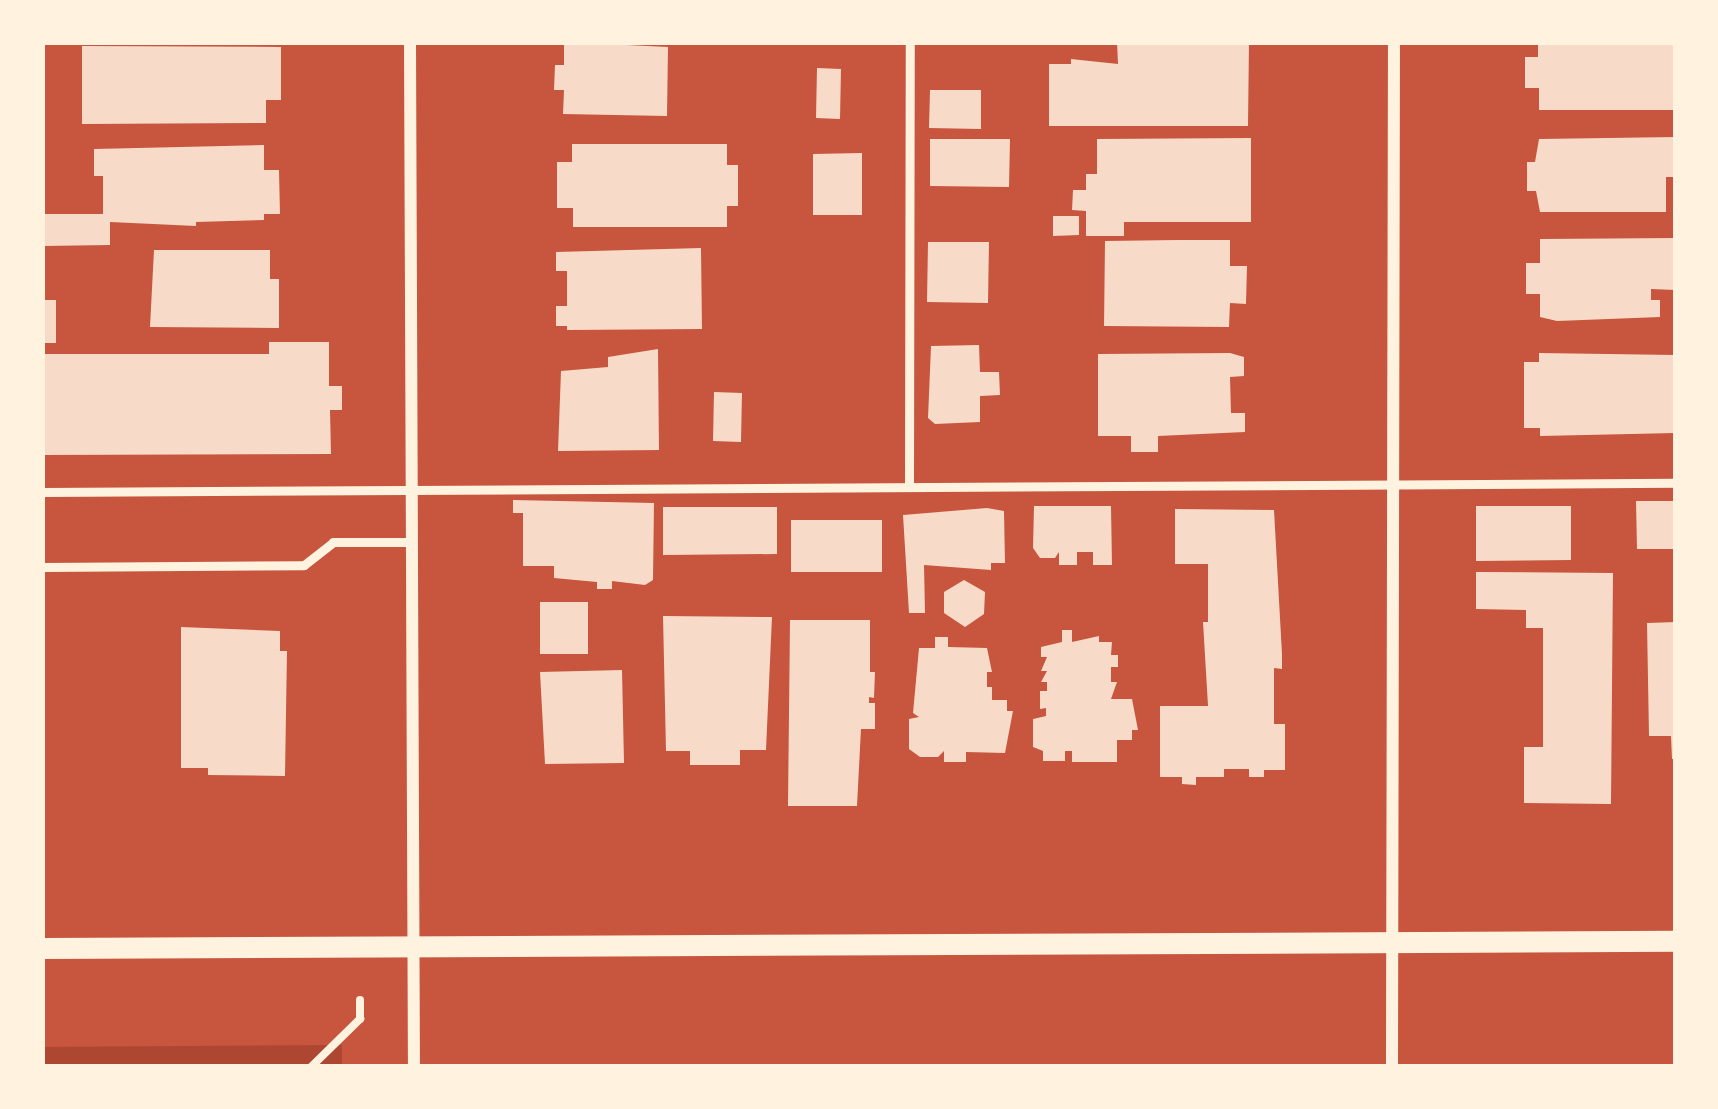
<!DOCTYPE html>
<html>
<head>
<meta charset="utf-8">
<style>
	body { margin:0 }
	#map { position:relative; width:1718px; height:1109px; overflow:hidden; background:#c8553d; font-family:"Nunito Sans",sans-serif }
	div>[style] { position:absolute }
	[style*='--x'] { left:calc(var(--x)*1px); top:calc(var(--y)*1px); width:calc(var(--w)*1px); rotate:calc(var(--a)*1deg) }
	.green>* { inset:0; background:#ae4732 }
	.building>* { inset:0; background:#f7dbc8 }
	.path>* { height:8px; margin:-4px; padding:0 4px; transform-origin:4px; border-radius:4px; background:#fff3e0 }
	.service>* { height:9px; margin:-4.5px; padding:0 4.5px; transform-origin:4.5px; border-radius:4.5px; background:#fff3e0 }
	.minor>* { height:12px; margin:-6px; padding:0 6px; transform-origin:6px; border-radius:6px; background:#fff3e0 }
	.tertiary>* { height:21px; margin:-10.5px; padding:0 10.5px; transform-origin:10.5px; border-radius:10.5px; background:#fff3e0 }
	span { translate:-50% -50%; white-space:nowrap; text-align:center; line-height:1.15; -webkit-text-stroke:12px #fff3e0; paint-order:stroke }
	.frame { position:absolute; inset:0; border:45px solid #fff3e0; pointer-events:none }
</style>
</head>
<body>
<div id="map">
	<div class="green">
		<div style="clip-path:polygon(342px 1045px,342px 1067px,42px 1067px,42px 1047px)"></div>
	</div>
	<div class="building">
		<div style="clip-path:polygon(564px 42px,668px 47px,667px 116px,563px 114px,564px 90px,554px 90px,555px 65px,564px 65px)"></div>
		<div style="clip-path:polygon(1117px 42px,1249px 42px,1248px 126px,1049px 126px,1049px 64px,1071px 64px,1071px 59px,1118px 64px)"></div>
		<div style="clip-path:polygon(1538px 42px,1676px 42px,1676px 110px,1539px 110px,1539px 88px,1525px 88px,1525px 57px,1538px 57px)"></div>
		<div style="clip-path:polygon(82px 46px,281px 47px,281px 100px,266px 100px,266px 123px,82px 124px)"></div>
		<div style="clip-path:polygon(817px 68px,841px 69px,840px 119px,816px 118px)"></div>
		<div style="clip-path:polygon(930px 90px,981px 90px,981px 129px,929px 128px)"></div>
		<div style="clip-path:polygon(1676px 137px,1676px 177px,1666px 177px,1666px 212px,1540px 212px,1536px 191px,1527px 191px,1527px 162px,1535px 162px,1539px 139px)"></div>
		<div style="clip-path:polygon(1251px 138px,1251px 222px,1124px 222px,1124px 236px,1086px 236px,1086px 211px,1072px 210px,1073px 190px,1086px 190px,1086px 174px,1097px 174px,1097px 139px)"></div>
		<div style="clip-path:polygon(930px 139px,1010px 139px,1009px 187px,930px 186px)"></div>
		<div style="clip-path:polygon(572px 144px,727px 144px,727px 165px,738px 165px,738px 206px,727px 206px,727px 227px,573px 227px,573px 208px,557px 208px,557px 162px,572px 162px)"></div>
		<div style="clip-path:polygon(264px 145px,264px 170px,279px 170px,280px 214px,264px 214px,264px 220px,196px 222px,196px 226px,110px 222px,110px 245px,43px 246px,42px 214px,103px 214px,103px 176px,94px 176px,94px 149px)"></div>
		<div style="clip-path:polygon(862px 153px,862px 215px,813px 215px,813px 154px)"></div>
		<div style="clip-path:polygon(1053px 216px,1079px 216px,1079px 235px,1053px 236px)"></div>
		<div style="clip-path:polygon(1676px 238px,1676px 290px,1651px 289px,1651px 300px,1660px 300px,1660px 317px,1557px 321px,1540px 317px,1540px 294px,1526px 294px,1526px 263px,1540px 263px,1540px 239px)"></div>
		<div style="clip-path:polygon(1178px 240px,1230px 240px,1230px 266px,1247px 266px,1246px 304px,1230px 303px,1229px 327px,1104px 326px,1105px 241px)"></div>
		<div style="clip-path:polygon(928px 242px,989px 242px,988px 303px,927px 302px)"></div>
		<div style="clip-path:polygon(701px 248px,702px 329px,567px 330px,567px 326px,556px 326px,556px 306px,567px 306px,567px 271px,556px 271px,556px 252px)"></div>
		<div style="clip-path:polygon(154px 250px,270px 250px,270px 279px,279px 279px,279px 328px,150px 327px)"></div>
		<div style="clip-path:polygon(42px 300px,56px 300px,56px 343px,42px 343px)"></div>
		<div style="clip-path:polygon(269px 342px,329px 342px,329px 386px,342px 386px,342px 410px,330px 410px,331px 454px,42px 455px,42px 354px,269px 354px)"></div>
		<div style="clip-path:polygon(979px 345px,980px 372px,999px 372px,1000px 395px,980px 396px,980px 422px,935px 424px,928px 418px,931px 346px)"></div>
		<div style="clip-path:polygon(658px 349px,659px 450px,558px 451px,561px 371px,608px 367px,608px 357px)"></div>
		<div style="clip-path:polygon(1230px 353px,1244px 357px,1244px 376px,1230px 377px,1231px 413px,1245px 413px,1245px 432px,1158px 436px,1158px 452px,1131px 452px,1131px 436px,1098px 436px,1098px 354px)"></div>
		<div style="clip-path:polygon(1539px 353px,1676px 355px,1676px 433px,1540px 436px,1540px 428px,1524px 428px,1524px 362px,1539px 362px)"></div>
		<div style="clip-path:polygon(714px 392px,742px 393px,741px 442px,713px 441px)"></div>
		<div style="clip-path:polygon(513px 500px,654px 503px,653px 580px,645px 585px,612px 581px,612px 589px,597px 589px,597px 582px,554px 578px,554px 566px,523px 566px,523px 513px,513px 513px)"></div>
		<div style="clip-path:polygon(1636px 501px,1676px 501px,1676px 549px,1637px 549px)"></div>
		<div style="clip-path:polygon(1034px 506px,1111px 506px,1112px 565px,1093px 565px,1093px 552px,1077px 552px,1077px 565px,1059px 565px,1059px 552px,1055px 558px,1040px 558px,1033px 548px)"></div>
		<div style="clip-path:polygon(1476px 506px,1571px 506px,1571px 560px,1476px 561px)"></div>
		<div style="clip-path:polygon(663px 507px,777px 507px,777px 554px,663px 555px)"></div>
		<div style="clip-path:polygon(987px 508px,1004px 511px,1005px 563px,991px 563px,991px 570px,924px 565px,925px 613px,909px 613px,903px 515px)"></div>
		<div style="clip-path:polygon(1175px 509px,1274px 510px,1282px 654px,1282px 669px,1274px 668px,1274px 724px,1285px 724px,1285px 770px,1264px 770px,1264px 777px,1249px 777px,1249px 769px,1224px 769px,1224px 777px,1196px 777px,1196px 785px,1182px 784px,1182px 777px,1160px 777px,1160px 706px,1208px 706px,1203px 622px,1208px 622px,1208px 564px,1175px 564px)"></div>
		<div style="clip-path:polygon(791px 520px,882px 520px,882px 572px,791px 572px)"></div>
		<div style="clip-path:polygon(1476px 572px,1613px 573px,1611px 804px,1524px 803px,1524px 747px,1543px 747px,1543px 628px,1526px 628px,1526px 610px,1476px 609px)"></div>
		<div style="clip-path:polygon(964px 580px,985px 592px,984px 614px,965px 627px,944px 613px,944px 592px)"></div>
		<div style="clip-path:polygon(540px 602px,588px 602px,588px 654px,540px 654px)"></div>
		<div style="clip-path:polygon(663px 616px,772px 617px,766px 750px,740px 750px,740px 765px,690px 765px,690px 751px,666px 751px)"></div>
		<div style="clip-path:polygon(790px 620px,870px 620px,870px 672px,875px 672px,874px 698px,869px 697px,869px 703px,875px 703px,875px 729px,861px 729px,857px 806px,788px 806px)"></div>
		<div style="clip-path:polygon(1676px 622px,1676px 759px,1672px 759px,1671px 736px,1649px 736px,1647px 623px)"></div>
		<div style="clip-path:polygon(181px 627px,280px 631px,280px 651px,287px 651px,285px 776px,208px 775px,208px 768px,181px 768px)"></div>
		<div style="clip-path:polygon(1062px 630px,1072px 630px,1072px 642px,1099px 636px,1099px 642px,1112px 642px,1111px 655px,1118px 655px,1118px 667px,1111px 667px,1111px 682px,1117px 682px,1111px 699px,1132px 699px,1138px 730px,1132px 730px,1132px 740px,1117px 740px,1117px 762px,1072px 762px,1072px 751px,1065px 751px,1065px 761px,1043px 761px,1043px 751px,1033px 747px,1033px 719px,1046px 716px,1046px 708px,1040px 709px,1040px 691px,1047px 691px,1047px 682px,1041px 682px,1047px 671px,1041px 671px,1047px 657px,1041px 657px,1041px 647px,1062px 642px)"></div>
		<div style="clip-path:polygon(935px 637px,948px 637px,948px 647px,987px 648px,992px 672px,987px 672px,987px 687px,992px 687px,992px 700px,1007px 700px,1007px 711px,1013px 711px,1005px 753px,966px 752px,966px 762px,944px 762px,944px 751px,938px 757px,920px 757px,909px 749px,909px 719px,919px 717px,913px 713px,919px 648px,935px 648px)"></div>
		<div style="clip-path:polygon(622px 670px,624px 763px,545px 764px,540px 672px)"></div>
	</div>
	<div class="path">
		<div style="--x:311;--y:1067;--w:69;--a:-44.4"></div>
		<div style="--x:360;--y:1019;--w:19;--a:-90"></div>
	</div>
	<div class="service">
		<div style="--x:909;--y:487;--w:445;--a:-89.9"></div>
		<div style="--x:42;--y:492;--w:1634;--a:-0.32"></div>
		<div style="--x:42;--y:567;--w:262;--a:-0.4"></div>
		<div style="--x:304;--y:565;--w:37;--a:-38"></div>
		<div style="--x:333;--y:542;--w:76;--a:0"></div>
	</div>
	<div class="minor">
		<div style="--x:410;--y:42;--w:1025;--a:89.78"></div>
		<div style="--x:1392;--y:1067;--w:1025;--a:-89.89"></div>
	</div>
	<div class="tertiary">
		<div style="--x:42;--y:948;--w:1634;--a:-0.25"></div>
	</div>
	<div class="frame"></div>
</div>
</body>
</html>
